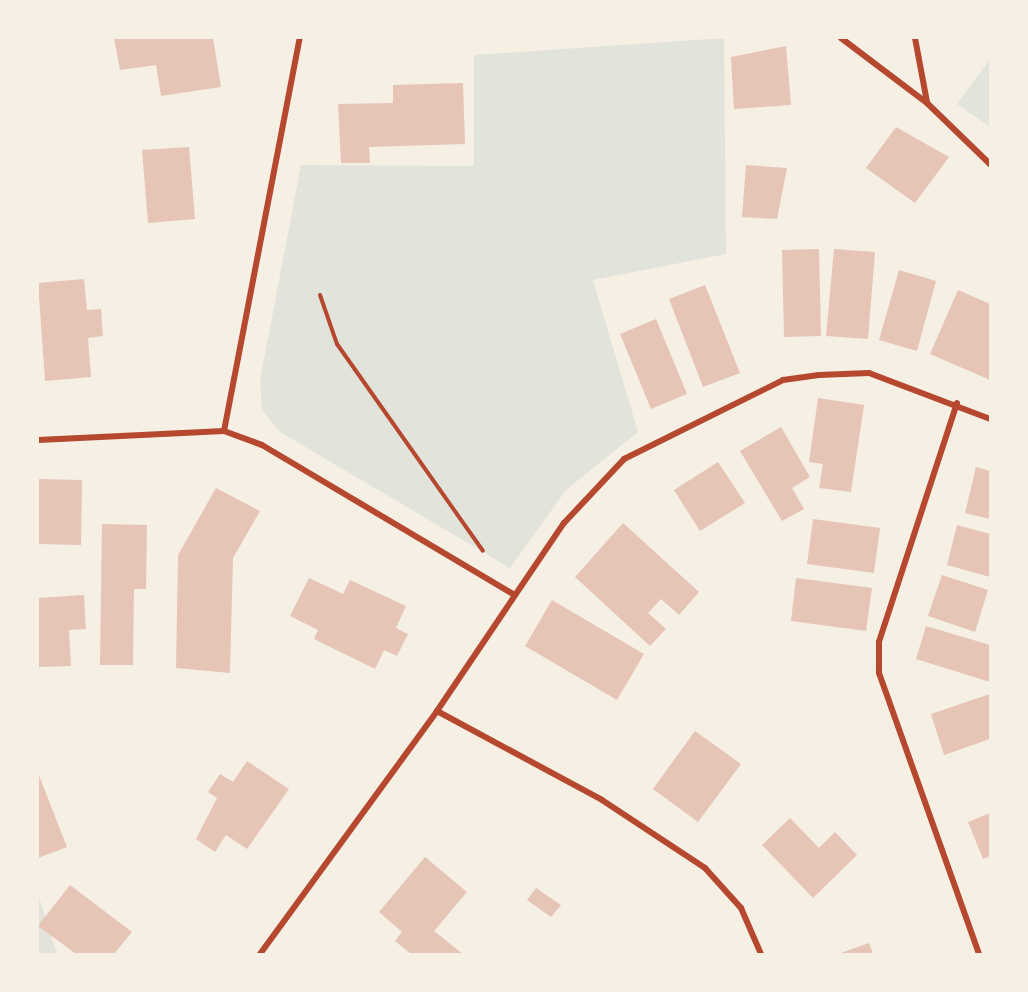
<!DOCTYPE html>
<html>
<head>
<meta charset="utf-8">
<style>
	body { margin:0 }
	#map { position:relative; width:1028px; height:992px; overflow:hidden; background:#f6efe4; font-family:Barlow,sans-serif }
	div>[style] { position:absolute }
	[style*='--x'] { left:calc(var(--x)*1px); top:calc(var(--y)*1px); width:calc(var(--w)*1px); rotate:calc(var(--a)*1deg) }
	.green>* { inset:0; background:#e2e4dc }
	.building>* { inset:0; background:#e6c5b7 }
	.path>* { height:4px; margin:-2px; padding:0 2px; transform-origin:2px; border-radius:2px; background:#b5482f }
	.minor>* { height:6px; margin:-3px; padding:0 3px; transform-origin:3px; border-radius:3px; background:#b5482f }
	span { translate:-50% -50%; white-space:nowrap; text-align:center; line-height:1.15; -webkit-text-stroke:4.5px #f6efe4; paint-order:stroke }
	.frame { position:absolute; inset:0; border:39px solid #f6efe4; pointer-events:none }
</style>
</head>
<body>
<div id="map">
	<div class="green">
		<div style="clip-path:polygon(724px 38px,726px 254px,593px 280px,638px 432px,566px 490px,510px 568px,280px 432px,262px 410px,260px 380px,301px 165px,474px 166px,474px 55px)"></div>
		<div style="clip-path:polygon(990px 59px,990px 127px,957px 104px)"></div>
		<div style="clip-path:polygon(38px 894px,57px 954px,38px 954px)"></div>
	</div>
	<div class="building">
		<div style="clip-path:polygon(114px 38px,213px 38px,221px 87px,161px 96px,156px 65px,120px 70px)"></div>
		<div style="clip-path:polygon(786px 46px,791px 105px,734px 109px,731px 57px)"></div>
		<div style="clip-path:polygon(463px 83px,465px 144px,369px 147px,370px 163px,341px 163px,338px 104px,393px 103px,393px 85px)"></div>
		<div style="clip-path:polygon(896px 127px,949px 157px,915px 203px,866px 168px)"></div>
		<div style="clip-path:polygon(189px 147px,195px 219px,148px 223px,142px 150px)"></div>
		<div style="clip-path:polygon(746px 165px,787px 168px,777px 219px,742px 217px)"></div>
		<div style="clip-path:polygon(819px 249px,821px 336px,784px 337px,782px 250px)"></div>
		<div style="clip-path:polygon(834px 249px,875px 252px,868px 339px,826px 336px)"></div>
		<div style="clip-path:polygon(899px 270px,936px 281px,917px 351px,879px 340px)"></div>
		<div style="clip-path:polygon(84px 279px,87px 310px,101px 309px,103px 336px,88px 338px,91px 377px,45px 381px,38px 283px)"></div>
		<div style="clip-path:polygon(705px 285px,740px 373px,703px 387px,669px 299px)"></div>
		<div style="clip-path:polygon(958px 290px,990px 304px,990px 380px,930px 354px)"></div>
		<div style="clip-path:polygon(656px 319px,687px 394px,651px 409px,620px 334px)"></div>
		<div style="clip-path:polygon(818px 398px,864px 405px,851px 492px,819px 488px,823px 464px,809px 462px)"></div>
		<div style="clip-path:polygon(781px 427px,810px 477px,792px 488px,804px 509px,782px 521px,740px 451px)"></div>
		<div style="clip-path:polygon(718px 462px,745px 503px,700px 531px,674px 490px)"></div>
		<div style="clip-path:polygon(976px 467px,990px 471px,990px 519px,965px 513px)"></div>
		<div style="clip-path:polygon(38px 479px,82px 480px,81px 545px,38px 544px)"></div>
		<div style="clip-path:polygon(216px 488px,260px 511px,233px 558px,230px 673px,176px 668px,178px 555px)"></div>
		<div style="clip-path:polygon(813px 519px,880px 528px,874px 573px,807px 564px)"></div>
		<div style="clip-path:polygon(623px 523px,699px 592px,679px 615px,661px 599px,648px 613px,666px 629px,650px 646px,575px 577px)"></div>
		<div style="clip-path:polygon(102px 524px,147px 525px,146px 589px,134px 589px,133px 665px,100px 665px)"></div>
		<div style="clip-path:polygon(957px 525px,990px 534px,990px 577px,947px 565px)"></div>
		<div style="clip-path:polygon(942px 575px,988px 590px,975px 632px,928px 616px)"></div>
		<div style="clip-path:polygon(309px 578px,343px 594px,350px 580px,406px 606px,396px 628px,408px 634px,397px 656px,384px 650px,375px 669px,314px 639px,318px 630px,290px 616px)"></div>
		<div style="clip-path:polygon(796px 578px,872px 588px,866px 631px,791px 621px)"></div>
		<div style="clip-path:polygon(84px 595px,86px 629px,69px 630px,71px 666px,38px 667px,38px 598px)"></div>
		<div style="clip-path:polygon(552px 600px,644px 654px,617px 700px,525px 646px)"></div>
		<div style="clip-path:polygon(926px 626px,990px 645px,990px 682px,916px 659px)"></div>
		<div style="clip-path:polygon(990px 694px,990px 739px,944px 755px,931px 714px)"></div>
		<div style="clip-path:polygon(695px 731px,741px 764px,698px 822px,653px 789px)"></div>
		<div style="clip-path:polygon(247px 761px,289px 789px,247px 849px,226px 835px,215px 852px,196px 839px,217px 798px,208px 792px,220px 774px,233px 782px)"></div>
		<div style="clip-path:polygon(38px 773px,67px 847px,38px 858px)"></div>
		<div style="clip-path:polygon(990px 813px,990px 856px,983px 859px,968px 822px)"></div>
		<div style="clip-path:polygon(790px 818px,819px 848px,835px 832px,857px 855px,813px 898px,762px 845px)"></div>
		<div style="clip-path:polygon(425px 857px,467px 892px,434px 931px,463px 954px,411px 954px,395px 941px,402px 932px,379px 912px)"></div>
		<div style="clip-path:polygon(70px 885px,132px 932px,114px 954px,76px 954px,38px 926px)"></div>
		<div style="clip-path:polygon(536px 888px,561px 905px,551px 917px,527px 900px)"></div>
		<div style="clip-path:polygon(869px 943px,873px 954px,838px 954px)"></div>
	</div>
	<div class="path">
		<div style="--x:320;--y:295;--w:52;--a:70.9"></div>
		<div style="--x:337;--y:344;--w:253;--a:54.8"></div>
	</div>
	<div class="minor">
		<div style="--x:841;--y:38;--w:108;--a:37.1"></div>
		<div style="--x:927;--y:103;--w:88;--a:44.1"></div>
		<div style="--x:915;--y:38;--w:65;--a:79.4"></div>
		<div style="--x:957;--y:403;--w:251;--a:108.1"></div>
		<div style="--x:879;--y:642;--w:31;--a:90"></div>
		<div style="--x:879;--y:673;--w:298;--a:70.4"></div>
		<div style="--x:224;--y:431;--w:400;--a:-79.1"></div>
		<div style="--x:38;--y:440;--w:186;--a:-2.8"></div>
		<div style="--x:224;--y:431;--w:40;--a:20.2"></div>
		<div style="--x:262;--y:445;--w:294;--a:30.7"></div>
		<div style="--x:437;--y:711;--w:187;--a:28.3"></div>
		<div style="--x:602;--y:800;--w:123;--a:33.4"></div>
		<div style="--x:705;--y:868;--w:54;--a:48"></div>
		<div style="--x:741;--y:908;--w:50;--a:66.5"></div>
		<div style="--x:260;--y:954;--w:301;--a:-53.9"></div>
		<div style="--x:437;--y:711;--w:227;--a:-56"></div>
		<div style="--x:564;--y:523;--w:88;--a:-46.8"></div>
		<div style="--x:624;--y:459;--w:178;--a:-26.4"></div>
		<div style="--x:783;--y:380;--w:36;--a:-8"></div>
		<div style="--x:819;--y:375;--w:50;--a:-2.3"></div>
		<div style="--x:869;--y:373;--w:129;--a:20.8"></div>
	</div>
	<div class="frame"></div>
</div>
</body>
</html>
